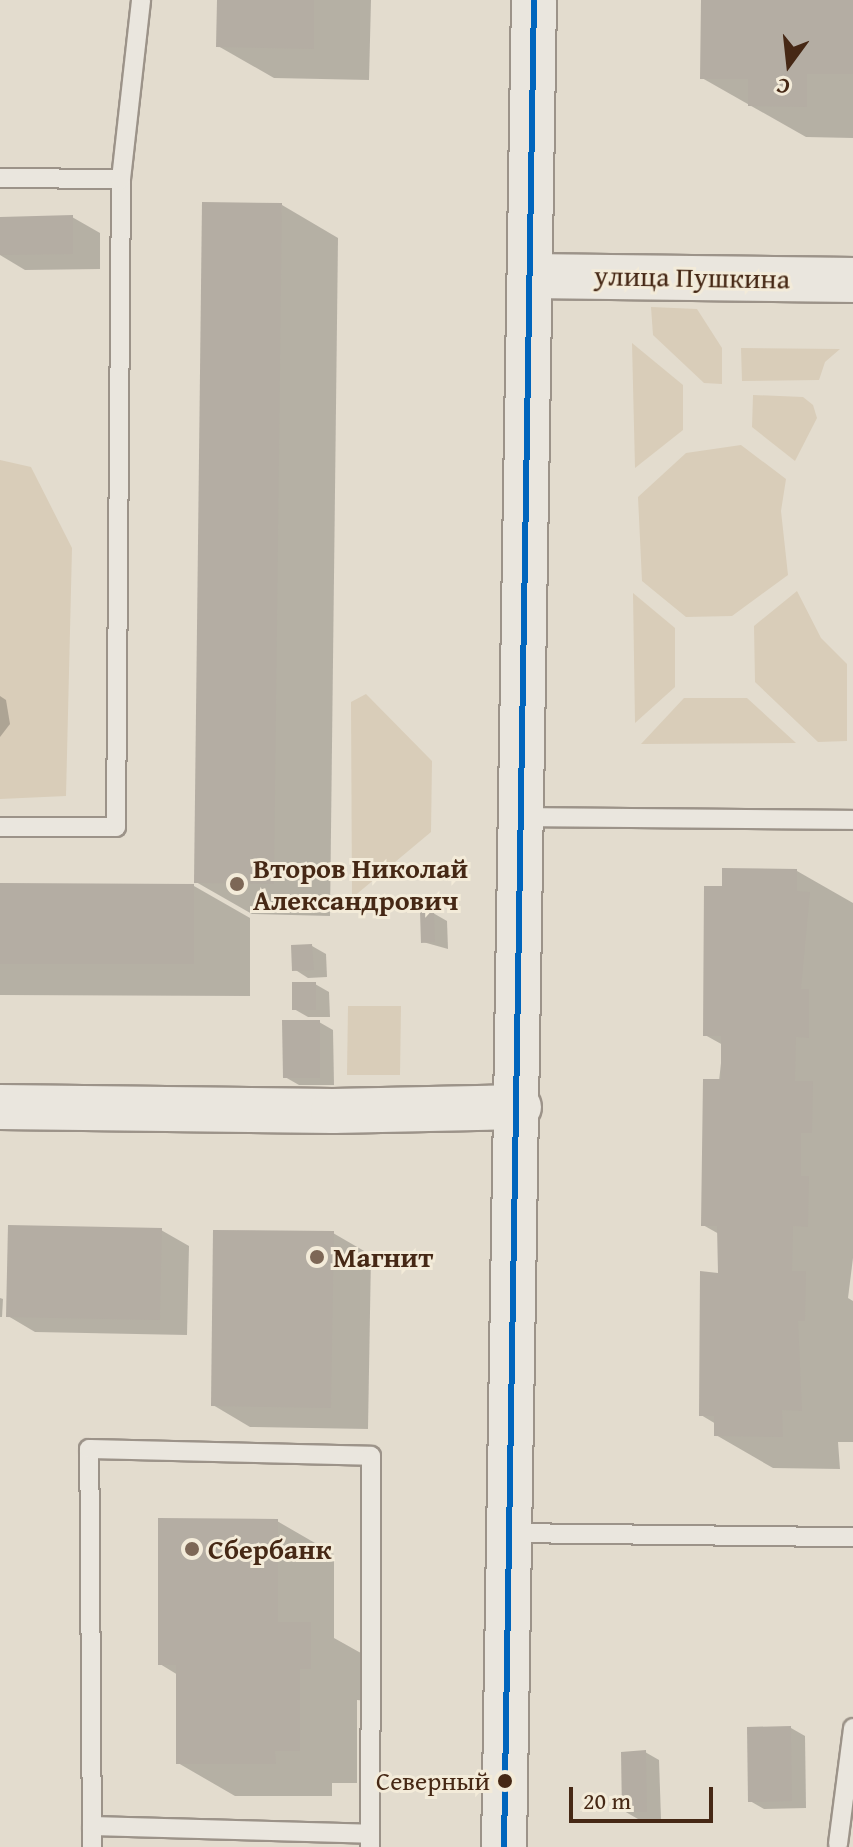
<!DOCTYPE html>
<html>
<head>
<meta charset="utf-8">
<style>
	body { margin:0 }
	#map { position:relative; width:853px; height:1847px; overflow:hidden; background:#e3dcce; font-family:"Gentium Book Plus",serif }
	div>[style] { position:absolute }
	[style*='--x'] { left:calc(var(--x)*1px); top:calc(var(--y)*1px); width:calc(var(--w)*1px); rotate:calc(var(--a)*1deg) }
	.green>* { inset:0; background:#d9cdb9 }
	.shadow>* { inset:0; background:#0003 }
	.building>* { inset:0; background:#b4ada3 }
	.roads { filter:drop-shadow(2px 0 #9c9389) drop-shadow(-2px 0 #9c9389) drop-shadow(0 2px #9c9389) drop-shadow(0 -2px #9c9389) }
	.lane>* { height:18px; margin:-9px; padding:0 9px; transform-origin:9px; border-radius:9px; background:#eae6de }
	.secondary>* { height:44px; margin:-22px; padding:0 22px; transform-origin:22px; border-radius:22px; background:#eae6de }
	.bus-1>* { height:6px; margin:-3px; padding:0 3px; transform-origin:3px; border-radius:3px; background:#0065bd }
	.dots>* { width:22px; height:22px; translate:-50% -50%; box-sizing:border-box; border:4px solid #f3ebd9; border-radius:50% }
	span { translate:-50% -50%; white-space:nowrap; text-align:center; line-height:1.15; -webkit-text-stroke:6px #f3ebd9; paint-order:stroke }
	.bus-label { font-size:26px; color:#462815 }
	.right { translate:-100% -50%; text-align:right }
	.street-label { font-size:28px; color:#462815 }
	.poi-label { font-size:28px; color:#462815; font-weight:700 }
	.left { translate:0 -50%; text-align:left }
	.north { position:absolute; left:749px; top:24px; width:80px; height:80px; -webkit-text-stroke:6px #f3ebd9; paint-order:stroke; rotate:195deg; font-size:22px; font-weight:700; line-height:32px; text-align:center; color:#462815 }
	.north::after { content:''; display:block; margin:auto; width:28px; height:36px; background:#462815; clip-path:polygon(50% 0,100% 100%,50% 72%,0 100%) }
	.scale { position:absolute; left:569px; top:1787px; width:144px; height:36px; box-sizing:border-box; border:4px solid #462815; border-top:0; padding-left:10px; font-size:24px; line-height:28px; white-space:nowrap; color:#462815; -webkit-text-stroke:6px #f3ebd9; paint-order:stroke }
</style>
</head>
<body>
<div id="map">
	<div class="green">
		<div style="clip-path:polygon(651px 307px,697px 309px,722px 348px,722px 384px,704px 383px,653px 335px)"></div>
		<div style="clip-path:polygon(632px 343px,683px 385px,683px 430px,635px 468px)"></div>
		<div style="clip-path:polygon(741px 348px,840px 349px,825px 362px,819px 380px,742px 381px)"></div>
		<div style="clip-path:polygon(753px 395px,803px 397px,813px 405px,817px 418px,795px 461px,752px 427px)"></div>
		<div style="clip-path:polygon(741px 445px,786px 479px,781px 511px,788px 575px,732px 616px,686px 617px,642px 581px,638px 497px,686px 453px)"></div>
		<div style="clip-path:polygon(0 460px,31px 467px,72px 548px,66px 796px,0 799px)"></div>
		<div style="clip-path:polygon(797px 591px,821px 638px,847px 664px,847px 741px,818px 742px,755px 682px,754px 626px)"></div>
		<div style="clip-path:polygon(633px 593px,675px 628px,675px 687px,635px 723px)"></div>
		<div style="clip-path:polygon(366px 694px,432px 761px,431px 832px,352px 898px,351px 702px)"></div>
		<div style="clip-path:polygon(684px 698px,747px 698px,796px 743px,641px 744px)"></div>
		<div style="clip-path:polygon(348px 1006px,401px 1006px,400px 1075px,347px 1075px)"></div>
	</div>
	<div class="shadow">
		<div style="clip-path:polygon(219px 0,371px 0,369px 80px,274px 78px,218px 46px)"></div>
		<div style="clip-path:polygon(703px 0,853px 0,853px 138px,806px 137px,702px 78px)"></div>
		<div style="clip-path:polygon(282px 205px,338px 238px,330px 916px,252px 914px,196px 882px)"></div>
		<div style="clip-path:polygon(72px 217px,100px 233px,100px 269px,25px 270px,0 255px,0 219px)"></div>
		<div style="clip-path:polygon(0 696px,6px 700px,10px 724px,0 737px)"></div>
		<div style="clip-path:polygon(797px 871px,853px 903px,853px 1258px,848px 1298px,853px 1301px,853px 1442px,838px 1442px,840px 1469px,773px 1468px,716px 1435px,716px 1424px,701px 1415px,720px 1276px,719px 1234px,703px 1225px,723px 1045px,705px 1035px,724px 888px)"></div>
		<div style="clip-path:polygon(0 885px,194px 886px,250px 918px,250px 996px,0 995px)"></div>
		<div style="clip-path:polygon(433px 913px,447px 921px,448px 949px,423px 942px)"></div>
		<div style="clip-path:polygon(312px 946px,326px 954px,327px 977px,308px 978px,294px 969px)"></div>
		<div style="clip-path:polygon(315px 984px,329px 992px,330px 1017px,308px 1017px,294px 1009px)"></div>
		<div style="clip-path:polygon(319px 1022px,333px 1030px,334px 1085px,299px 1085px,285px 1077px)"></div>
		<div style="clip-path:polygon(161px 1230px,189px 1246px,187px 1335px,35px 1332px,8px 1316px)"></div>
		<div style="clip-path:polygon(333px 1233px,371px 1255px,368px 1429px,250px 1427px,213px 1405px)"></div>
		<div style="clip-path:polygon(0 1298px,3px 1299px,2px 1317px,0 1317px)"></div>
		<div style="clip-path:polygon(277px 1521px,334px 1554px,334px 1638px,368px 1657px,368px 1701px,357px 1700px,357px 1783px,332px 1783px,332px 1796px,235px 1796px,178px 1763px,178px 1675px,160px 1664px)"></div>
		<div style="clip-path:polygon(791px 1728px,805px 1736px,806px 1808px,764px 1809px,750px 1801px)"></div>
		<div style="clip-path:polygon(645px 1752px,659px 1760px,661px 1819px,638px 1819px,624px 1811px)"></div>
	</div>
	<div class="building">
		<div style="clip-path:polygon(217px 0,314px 0,314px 49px,216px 47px)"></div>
		<div style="clip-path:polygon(701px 0,853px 0,853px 74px,807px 74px,807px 107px,748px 106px,748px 79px,700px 79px)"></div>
		<div style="clip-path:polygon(202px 202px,282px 203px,274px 884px,194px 883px)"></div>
		<div style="clip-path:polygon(73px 215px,73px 254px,0 255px,0 217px)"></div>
		<div style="clip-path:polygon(722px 868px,797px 869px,797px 891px,810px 892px,801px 989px,809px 989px,809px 1038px,796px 1037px,795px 1081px,813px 1081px,812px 1133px,801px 1133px,801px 1176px,809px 1176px,808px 1227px,793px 1226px,792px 1271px,806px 1271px,805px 1321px,798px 1321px,802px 1411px,782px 1410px,783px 1437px,714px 1436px,714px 1416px,699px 1416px,700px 1271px,718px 1273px,717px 1226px,701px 1226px,703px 1079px,721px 1079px,721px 1036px,703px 1036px,704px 886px,722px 886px)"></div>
		<div style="clip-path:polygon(0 883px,194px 884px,194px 964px,0 964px)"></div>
		<div style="clip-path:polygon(434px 911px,435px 942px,421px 943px,420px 912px)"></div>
		<div style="clip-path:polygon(312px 944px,314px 970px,292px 971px,291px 945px)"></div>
		<div style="clip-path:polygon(292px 982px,316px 982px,316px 1010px,292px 1010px)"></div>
		<div style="clip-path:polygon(282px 1020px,320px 1020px,320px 1078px,283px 1078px)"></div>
		<div style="clip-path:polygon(8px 1225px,162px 1228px,160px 1320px,6px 1317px)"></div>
		<div style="clip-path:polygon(213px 1230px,334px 1231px,331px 1408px,211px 1406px)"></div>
		<div style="clip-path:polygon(158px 1518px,278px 1519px,278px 1622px,311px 1622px,311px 1669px,300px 1669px,300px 1751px,275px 1751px,276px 1764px,176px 1764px,176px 1665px,158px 1665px)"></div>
		<div style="clip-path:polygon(791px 1726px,792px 1801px,748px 1802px,747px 1727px)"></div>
		<div style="clip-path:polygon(646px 1750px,647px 1812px,622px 1812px,621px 1752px)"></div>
	</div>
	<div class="roads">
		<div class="lane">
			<div style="--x:0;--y:178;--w:121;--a:0.5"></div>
			<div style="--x:524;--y:817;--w:329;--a:0.5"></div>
			<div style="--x:0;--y:827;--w:116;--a:0"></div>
			<div style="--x:116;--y:827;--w:648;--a:-89.56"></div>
			<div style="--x:121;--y:179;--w:180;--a:-83.6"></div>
			<div style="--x:509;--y:1533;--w:344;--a:0.7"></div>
			<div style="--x:92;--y:1826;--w:278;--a:1.6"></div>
			<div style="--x:838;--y:1844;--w:117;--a:-82.6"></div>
			<div style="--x:92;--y:1847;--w:398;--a:-90.4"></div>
			<div style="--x:89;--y:1449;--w:282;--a:1.4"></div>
			<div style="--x:371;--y:1456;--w:391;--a:90.1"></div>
		</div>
		<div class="secondary">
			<div style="--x:531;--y:276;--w:322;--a:0.7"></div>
			<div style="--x:0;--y:1107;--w:333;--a:0.7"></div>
			<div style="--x:333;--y:1111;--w:186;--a:-1.2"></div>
			<div style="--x:504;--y:1847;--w:1847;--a:-89.07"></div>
		</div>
	</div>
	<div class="bus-1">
		<div style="--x:504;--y:1847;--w:1847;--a:-89.07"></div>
	</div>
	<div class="dots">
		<div style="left:237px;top:884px;background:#7d6756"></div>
		<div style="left:317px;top:1257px;background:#7d6756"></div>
		<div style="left:192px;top:1549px;background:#7d6756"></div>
		<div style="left:505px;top:1781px;background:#462815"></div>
	</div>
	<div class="bus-label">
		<span class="right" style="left:490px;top:1781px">Северный</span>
	</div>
	<div class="street-label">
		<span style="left:692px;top:277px;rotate:1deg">улица Пушкина</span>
	</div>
	<div class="poi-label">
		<span class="left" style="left:253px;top:884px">Второв Николай<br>Александрович</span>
		<span class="left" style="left:333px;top:1257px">Магнит</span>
		<span class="left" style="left:208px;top:1549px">Сбербанк</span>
	</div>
	<div class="north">С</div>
	<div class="scale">20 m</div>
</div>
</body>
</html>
